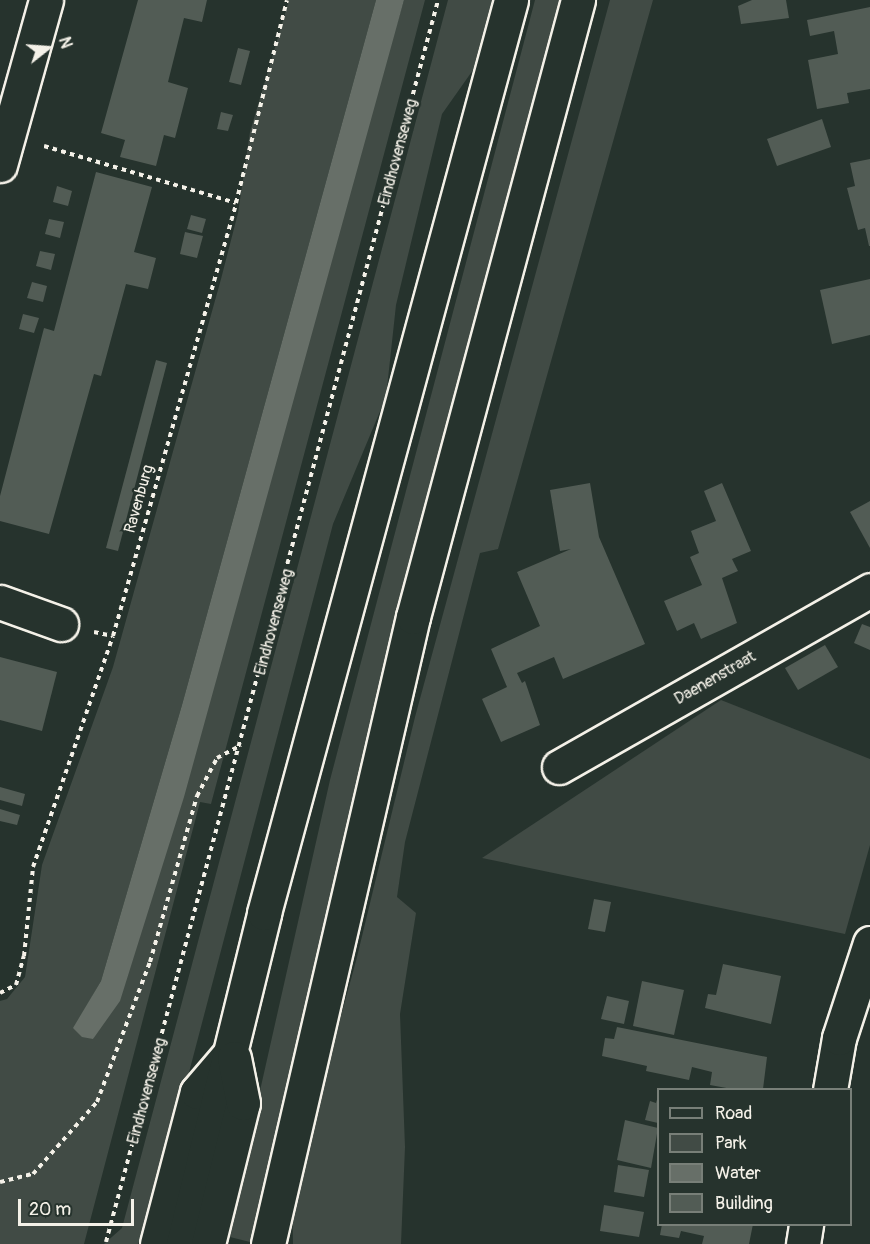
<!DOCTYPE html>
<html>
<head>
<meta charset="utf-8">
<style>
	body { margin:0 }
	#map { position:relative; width:870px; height:1244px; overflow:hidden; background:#26332d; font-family:Pangolin,sans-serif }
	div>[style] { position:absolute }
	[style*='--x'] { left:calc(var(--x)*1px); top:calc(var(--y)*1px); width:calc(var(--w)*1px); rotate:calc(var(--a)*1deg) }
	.green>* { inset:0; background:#414b45 }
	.water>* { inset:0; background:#676f68 }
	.building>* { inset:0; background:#525c55 }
	.path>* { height:4px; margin-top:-2px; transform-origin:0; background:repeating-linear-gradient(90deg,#f4f1e8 0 4.5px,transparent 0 9px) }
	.roads { filter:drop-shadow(2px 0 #f4f1e8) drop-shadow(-2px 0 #f4f1e8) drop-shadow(0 2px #f4f1e8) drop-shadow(0 -2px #f4f1e8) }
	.minor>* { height:33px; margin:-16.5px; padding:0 16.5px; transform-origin:16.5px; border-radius:16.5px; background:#26332d }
	.major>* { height:33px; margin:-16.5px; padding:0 16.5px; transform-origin:16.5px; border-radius:16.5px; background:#26332d }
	span { translate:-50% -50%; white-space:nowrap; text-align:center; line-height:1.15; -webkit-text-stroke:4.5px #26332d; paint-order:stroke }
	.street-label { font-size:16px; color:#f4f1e8 }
	.legend { position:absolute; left:657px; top:1088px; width:195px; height:138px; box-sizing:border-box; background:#26332d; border:2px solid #787f78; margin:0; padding:8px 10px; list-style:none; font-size:18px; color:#f4f1e8 }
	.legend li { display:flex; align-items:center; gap:12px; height:30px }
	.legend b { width:30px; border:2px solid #787f78 }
	.north { position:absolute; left:18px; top:18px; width:60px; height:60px; -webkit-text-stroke:4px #26332d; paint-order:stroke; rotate:73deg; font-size:16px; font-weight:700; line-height:24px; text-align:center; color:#f4f1e8 }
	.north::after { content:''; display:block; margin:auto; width:21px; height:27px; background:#f4f1e8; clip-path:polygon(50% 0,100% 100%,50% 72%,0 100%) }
	.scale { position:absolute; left:18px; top:1199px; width:116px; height:27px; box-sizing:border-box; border:3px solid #f4f1e8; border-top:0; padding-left:8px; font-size:18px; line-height:21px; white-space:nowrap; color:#f4f1e8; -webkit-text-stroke:4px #26332d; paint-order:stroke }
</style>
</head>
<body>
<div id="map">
	<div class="green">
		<div style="clip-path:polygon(289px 0,376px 0,182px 705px,101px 981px,74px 1028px,93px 1039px,404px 0,425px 0,211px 804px,200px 802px,84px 1244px,0 1244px,0 1001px,7px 999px,25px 977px,42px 865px,113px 667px,221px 279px,238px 213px,250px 132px)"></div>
		<div style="clip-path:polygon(448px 0,492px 0,473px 70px,442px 114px,396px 305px,386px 397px,333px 524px,150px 1221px,138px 1244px,104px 1244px,122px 1228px)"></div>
		<div style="clip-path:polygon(535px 0,563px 0,308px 1027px,250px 1242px,222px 1235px,252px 1126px,330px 780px)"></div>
		<div style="clip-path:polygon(610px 0,653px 0,498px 549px,480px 553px,405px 842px,397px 897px,416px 913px,400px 1014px,405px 1147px,401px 1244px,293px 1244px,292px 1194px,356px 961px,415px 717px)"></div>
		<div style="clip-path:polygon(721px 700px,870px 759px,870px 845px,845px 934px,482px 858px)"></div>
	</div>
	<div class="water">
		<div style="clip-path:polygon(376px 0,404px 0,184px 797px,120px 1001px,93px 1039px,82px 1037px,73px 1028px,101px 981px,182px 705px)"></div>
	</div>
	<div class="building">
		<div style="clip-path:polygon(138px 0,207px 0,202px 22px,184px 18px,168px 82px,188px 88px,175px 138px,164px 135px,156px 166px,120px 157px,125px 140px,101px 133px)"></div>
		<div style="clip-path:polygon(752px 0,786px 0,789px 18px,741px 24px,738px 6px)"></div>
		<div style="clip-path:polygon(870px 7px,870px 89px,847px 93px,849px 103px,817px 109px,808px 60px,838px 54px,834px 31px,810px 36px,807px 20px)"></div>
		<div style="clip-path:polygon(238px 48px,250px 51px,241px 85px,229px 82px)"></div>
		<div style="clip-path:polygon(221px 112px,233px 115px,228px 131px,217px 129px)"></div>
		<div style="clip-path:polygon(822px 119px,831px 147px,777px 166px,767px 139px)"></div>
		<div style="clip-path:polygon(870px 159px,870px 246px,869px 246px,865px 228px,858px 230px,847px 188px,855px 186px,850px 163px)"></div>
		<div style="clip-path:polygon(96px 172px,152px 187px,134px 252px,156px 258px,148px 289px,126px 284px,101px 376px,94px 374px,49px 534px,0 521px,0 496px,44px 328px,54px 331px)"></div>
		<div style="clip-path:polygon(57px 186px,72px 191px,68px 206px,53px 202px)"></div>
		<div style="clip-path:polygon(191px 215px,206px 219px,202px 233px,187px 229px)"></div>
		<div style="clip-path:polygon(49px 219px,64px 222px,60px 238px,45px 234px)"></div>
		<div style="clip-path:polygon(185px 232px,203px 236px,197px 258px,180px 254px)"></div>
		<div style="clip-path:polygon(40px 251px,55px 254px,51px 270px,36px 266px)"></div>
		<div style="clip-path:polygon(870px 279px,870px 335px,832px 344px,820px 290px)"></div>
		<div style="clip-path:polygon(32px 282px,47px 286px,43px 302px,27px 298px)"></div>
		<div style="clip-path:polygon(23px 314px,39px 318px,34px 333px,19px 329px)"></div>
		<div style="clip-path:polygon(156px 360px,167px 363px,118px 551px,106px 548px)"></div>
		<div style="clip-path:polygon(590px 483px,599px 537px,645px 644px,563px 679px,554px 657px,517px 673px,522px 683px,525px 681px,540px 725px,501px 742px,482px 699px,507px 687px,491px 649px,540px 626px,517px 572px,571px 549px,560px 551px,550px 490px)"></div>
		<div style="clip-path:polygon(722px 483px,751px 551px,732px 559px,738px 571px,722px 578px,737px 623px,701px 639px,694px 623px,677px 631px,664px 601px,702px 585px,690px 557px,699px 553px,691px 531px,716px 521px,704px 491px)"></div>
		<div style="clip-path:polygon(870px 501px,870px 548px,850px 512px)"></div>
		<div style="clip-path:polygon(862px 624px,870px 627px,870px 650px,854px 643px)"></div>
		<div style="clip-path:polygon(825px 645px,838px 667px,798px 690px,785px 668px)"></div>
		<div style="clip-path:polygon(0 657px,57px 672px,42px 731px,0 720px)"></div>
		<div style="clip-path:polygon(0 787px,25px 794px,22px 806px,0 800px)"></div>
		<div style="clip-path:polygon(0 809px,20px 815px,17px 825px,0 821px)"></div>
		<div style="clip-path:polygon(594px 899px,611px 902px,605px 932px,588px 929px)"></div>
		<div style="clip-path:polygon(723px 964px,781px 976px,771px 1024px,705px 1008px,708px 994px,716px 995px)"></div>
		<div style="clip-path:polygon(642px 981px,684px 990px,674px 1035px,633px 1026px)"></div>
		<div style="clip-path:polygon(607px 996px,629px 1001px,624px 1024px,601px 1019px)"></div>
		<div style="clip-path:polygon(617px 1027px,767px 1057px,763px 1089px,732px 1089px,710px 1085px,712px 1072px,692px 1067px,689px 1080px,646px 1071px,647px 1066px,602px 1056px,605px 1038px,614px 1039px)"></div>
		<div style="clip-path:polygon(658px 1096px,658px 1123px,645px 1120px,650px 1101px,656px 1103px)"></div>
		<div style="clip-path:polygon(625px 1120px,658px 1128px,651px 1168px,617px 1160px)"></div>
		<div style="clip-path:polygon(618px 1165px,649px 1170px,644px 1197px,614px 1192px)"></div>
		<div style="clip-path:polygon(604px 1205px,644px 1212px,639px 1237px,600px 1231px)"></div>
		<div style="clip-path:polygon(662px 1224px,753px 1224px,749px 1244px,702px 1244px,704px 1236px,681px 1231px,679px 1238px,660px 1235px)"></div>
	</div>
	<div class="path">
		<div style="--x:44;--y:146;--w:200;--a:16.5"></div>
		<div style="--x:94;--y:632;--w:19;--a:12"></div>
		<div style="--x:0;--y:993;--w:18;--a:-27"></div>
		<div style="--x:16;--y:985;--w:30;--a:-75"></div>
		<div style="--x:24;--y:956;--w:89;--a:-84.2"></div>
		<div style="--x:33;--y:867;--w:244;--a:-70.9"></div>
		<div style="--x:113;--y:636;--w:450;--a:-74.1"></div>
		<div style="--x:236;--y:203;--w:209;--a:-75.9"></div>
		<div style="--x:0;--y:1182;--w:34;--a:-14"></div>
		<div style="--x:33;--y:1174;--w:96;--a:-48.4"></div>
		<div style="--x:97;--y:1102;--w:150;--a:-69.3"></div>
		<div style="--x:150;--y:962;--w:173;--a:-74.2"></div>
		<div style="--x:197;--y:796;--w:43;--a:-62.2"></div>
		<div style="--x:217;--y:758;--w:27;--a:-28"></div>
		<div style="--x:106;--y:1242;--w:1286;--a:-75.03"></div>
	</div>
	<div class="roads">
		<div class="minor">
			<div style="--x:0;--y:165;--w:171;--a:-74.4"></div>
			<div style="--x:0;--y:602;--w:65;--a:19.8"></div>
			<div style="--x:559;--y:767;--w:358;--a:-29.6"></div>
			<div style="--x:830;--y:1090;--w:53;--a:-80.2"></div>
			<div style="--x:839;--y:1038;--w:100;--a:-71.9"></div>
			<div style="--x:803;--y:1244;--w:20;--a:-81"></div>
		</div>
		<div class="major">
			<div style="--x:157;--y:1244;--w:157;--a:-75.3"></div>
			<div style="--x:197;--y:1092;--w:46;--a:-49.4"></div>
			<div style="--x:183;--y:1244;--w:341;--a:-76.2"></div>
			<div style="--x:264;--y:913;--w:946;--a:-74.86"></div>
			<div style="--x:208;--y:1244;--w:145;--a:-76.1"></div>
			<div style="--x:243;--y:1103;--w:46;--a:-101.3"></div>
			<div style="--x:268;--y:1244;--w:644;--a:-76.98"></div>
			<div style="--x:413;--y:617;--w:639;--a:-75.03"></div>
		</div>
	</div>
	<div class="street-label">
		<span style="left:398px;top:152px;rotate:-75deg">Eindhovenseweg</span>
		<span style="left:139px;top:499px;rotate:-74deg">Ravenburg</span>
		<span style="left:274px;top:622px;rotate:-75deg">Eindhovenseweg</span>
		<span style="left:715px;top:678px;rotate:-30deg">Daenenstraat</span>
		<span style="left:147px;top:1091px;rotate:-75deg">Eindhovenseweg</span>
	</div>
	<ul class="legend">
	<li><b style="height:8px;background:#26332d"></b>Road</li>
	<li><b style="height:16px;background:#414b45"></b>Park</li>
	<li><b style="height:16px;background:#676f68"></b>Water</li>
	<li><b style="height:16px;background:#525c55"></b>Building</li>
	</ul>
	<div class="north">N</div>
	<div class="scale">20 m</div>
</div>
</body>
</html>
